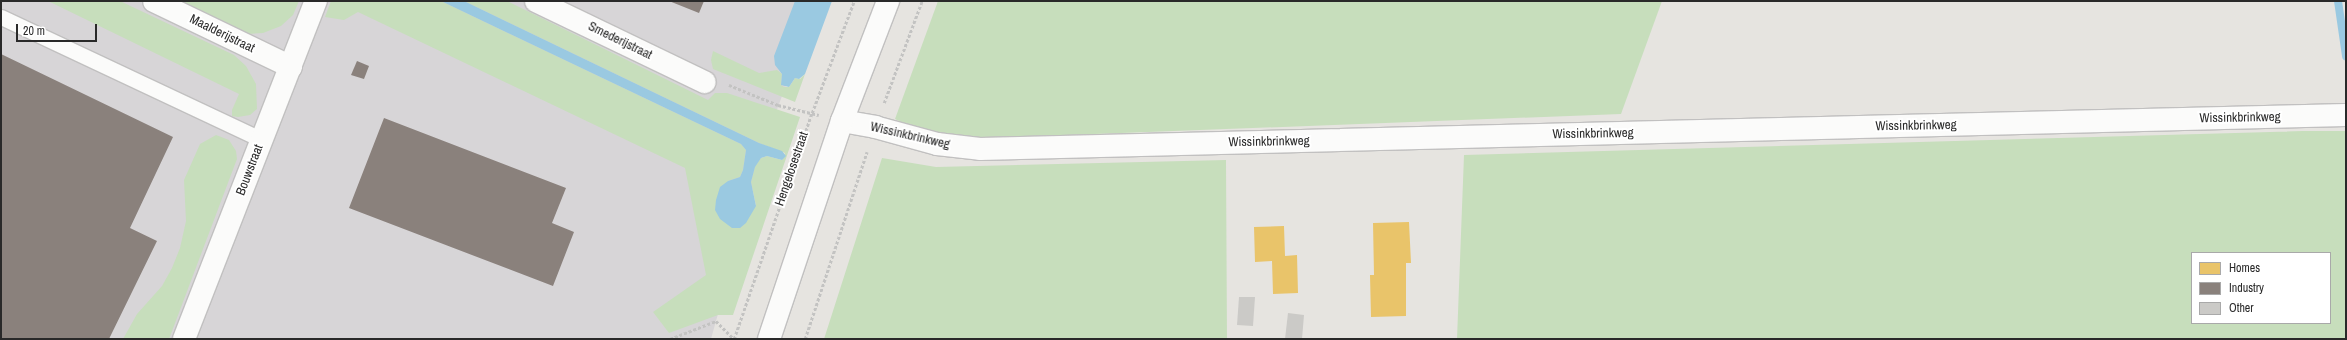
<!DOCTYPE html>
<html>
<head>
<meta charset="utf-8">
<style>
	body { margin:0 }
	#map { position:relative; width:2347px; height:340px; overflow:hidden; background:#e6e4e0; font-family:"Archivo Narrow",sans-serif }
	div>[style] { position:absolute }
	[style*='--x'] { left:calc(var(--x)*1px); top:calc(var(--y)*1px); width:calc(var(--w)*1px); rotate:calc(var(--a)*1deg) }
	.industrial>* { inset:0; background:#d7d5d7 }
	.green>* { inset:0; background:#c7debc }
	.water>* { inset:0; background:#9ac9e1 }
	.homes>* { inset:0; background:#e9c46a }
	.industry>* { inset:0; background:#8a817c }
	.stream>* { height:8px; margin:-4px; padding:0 4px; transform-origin:4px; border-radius:4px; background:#9ac9e1 }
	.building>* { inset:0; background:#cbcac7 }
	.path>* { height:2.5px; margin-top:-1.25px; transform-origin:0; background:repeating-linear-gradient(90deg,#c3c3c2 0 3px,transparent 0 5px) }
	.roads { filter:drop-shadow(1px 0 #c1c0c0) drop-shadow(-1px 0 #c1c0c0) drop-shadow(0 1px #c1c0c0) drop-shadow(0 -1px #c1c0c0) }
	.service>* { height:15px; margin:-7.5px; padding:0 7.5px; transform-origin:7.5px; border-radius:7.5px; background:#fbfbfa }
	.minor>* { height:22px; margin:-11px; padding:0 11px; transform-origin:11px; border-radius:11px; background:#fbfbfa }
	.secondary>* { height:22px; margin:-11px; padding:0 11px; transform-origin:11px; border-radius:11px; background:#fbfbfa }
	span { translate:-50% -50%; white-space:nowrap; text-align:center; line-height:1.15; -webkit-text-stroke:4px #fff; paint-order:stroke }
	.street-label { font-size:13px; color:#292929 }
	.frame { position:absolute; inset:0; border:2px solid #292929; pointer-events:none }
	.legend { position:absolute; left:2191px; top:252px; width:140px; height:72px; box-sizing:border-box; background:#fff; border:1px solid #a9a9a9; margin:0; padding:5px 7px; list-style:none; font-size:12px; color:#292929 }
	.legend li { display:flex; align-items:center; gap:8px; height:20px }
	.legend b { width:20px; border:1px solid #a9a9a9 }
	.scale { position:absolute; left:16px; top:24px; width:81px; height:18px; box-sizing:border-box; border:2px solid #292929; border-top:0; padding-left:5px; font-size:12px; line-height:14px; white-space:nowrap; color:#292929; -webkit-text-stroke:3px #fff; paint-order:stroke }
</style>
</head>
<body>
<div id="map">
	<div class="industrial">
		<div style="clip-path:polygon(1px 1px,817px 1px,768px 134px,711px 339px,1px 339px)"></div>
	</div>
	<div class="green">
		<div style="clip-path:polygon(48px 1px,120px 1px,234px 55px,246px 66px,256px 84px,257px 109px,250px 115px,238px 117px,232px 116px,232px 110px,239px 94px)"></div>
		<div style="clip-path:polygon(179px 1px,299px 1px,293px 15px,281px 26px,263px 33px,247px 34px)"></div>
		<div style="clip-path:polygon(331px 1px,441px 1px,741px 144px,746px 150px,743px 170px,740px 177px,728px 181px,756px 206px,751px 182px,755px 166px,761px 158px,767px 156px,782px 160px,785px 153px,759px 143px,464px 1px,507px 1px,708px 100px,715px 93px,727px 93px,800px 117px,733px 315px,718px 315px,669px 333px,653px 312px,706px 275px,685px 168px,358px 12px,344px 20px,325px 17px)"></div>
		<div style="clip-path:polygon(938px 1px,1662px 1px,1621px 114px,965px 139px,915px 129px,895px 119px)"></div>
		<div style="clip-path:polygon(713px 51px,759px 73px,777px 70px,782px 74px,781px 85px,784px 87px,789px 87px,795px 78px,800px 79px,805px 74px,795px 102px,713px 69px,711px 60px)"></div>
		<div style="clip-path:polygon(evenodd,2303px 131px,2346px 131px,2346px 339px,1457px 339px,1464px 155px,2303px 131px,2192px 253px,2330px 253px,2330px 323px,2192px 323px,2192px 253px)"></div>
		<div style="clip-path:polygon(216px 135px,229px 140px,236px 151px,237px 159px,169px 339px,123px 339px,137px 314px,162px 286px,172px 268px,180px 248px,186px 221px,184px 180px,200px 144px)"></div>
		<div style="clip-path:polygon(882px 158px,936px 167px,1226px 160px,1227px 339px,824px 339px)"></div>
	</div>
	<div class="water">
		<div style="clip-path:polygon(441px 1px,464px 1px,759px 143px,782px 151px,786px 156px,782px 160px,767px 156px,761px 158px,755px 167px,751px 182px,756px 206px,746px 223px,740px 228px,732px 228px,720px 219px,715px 210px,716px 200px,720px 187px,728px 181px,740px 177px,743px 170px,746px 150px,741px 144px)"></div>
		<div style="clip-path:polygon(795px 1px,832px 1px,805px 74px,799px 79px,795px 78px,789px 87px,781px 85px,782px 74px,775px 65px,774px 56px)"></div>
	</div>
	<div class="homes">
		<div style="clip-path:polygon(1409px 222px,1411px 263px,1406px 263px,1406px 316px,1371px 317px,1370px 275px,1374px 275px,1373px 223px)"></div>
		<div style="clip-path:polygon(1284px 226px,1285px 256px,1297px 255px,1298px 293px,1273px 294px,1272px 261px,1255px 262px,1254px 227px)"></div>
	</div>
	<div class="industry">
		<div style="clip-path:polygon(669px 1px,704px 1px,699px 13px)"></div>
		<div style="clip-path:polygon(1px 54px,173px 137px,130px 228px,157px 241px,109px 339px,1px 339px)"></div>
		<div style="clip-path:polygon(357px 61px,369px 66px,364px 79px,351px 75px)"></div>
		<div style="clip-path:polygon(384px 118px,566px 188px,552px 223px,574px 232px,553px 286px,349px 208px)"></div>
	</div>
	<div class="stream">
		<div style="--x:2338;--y:1;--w:56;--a:81.7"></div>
	</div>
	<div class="building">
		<div style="clip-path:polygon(1239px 297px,1255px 297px,1253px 326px,1237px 325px)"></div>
		<div style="clip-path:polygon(1288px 313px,1304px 315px,1302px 339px,1285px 339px)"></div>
	</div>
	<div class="path">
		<div style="--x:729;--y:85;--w:53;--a:22.2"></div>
		<div style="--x:778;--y:105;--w:42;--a:13.7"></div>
		<div style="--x:884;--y:103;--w:109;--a:-69.6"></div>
		<div style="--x:670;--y:339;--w:49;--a:-21.4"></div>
		<div style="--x:716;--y:321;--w:25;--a:45"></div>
		<div style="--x:734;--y:339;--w:239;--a:-71"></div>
		<div style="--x:812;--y:113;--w:120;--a:-69.4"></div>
		<div style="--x:805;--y:339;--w:197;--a:-71.7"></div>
	</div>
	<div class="roads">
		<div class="service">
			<div style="--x:1;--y:17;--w:289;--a:25.2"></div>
		</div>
		<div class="minor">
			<div style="--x:154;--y:1;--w:152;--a:25.7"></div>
			<div style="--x:536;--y:1;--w:187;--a:25.7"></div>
			<div style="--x:842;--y:121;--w:34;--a:10"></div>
			<div style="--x:875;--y:127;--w:64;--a:15.3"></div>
			<div style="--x:937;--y:144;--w:43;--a:6.6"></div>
			<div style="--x:980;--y:149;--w:1366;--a:-1.43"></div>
			<div style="--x:184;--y:339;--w:363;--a:-68.7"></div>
		</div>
		<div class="secondary">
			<div style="--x:769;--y:339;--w:230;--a:-71.5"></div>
			<div style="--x:842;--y:121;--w:129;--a:-69"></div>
		</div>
	</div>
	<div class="street-label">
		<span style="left:222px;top:34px;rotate:26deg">Maalderijstraat</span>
		<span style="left:620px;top:41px;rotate:26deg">Smederijstraat</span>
		<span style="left:2240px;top:118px;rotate:-1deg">Wissinkbrinkweg</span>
		<span style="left:1916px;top:126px;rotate:-1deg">Wissinkbrinkweg</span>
		<span style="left:1593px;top:134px;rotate:-1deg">Wissinkbrinkweg</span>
		<span style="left:910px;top:136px;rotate:13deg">Wissinkbrinkweg</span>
		<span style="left:1269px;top:142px;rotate:-1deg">Wissinkbrinkweg</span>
		<span style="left:792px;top:169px;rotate:-71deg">Hengelosestraat</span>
		<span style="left:250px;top:170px;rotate:-69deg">Bouwstraat</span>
	</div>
	<div class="frame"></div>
	<ul class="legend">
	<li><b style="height:11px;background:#e9c46a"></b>Homes</li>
	<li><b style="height:11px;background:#8a817c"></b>Industry</li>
	<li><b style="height:11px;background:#cbcac7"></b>Other</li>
	</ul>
	<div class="scale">20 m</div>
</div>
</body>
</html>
